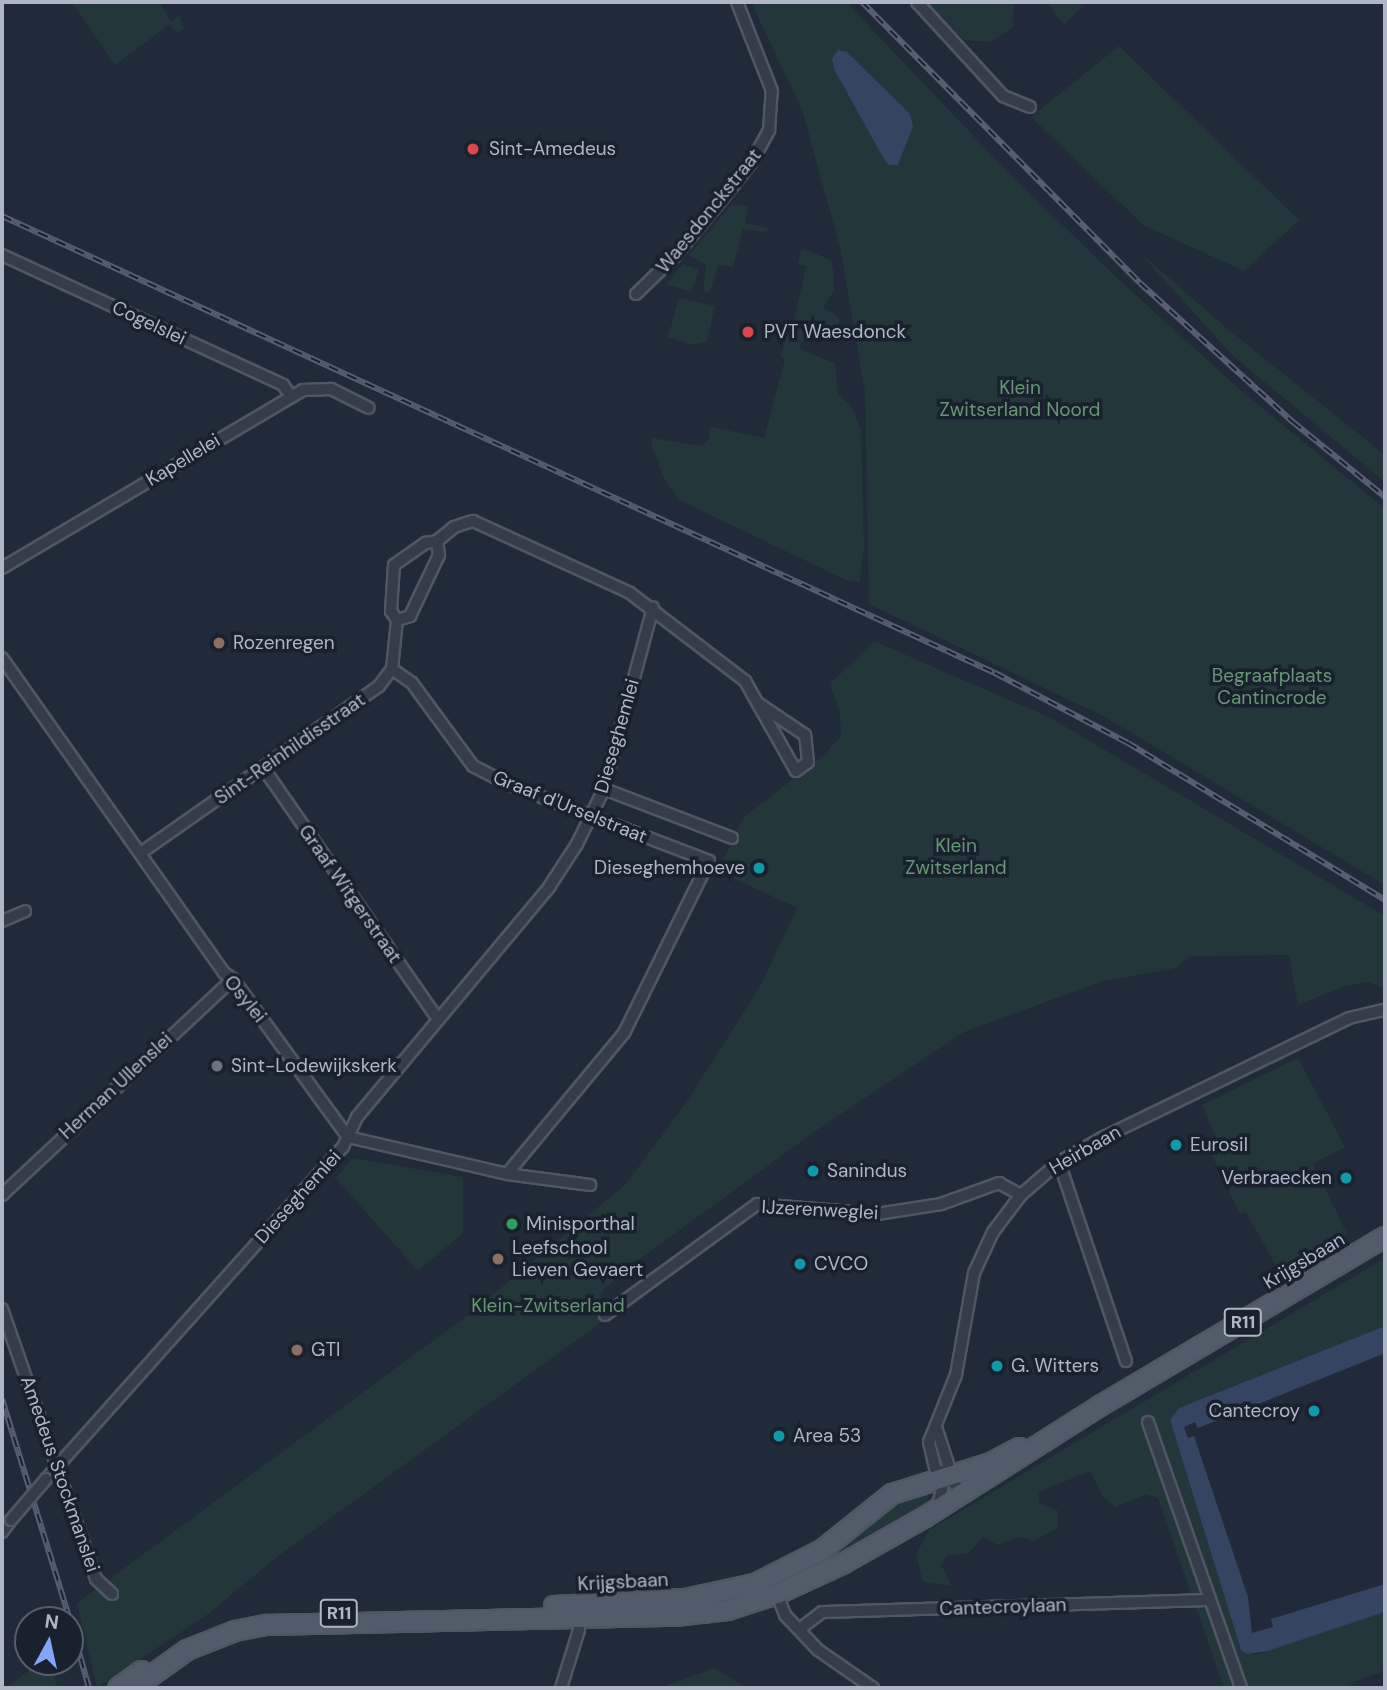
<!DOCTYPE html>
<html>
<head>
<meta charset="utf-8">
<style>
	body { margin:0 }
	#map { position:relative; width:1387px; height:1690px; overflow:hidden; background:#212a39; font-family:"DM Sans",sans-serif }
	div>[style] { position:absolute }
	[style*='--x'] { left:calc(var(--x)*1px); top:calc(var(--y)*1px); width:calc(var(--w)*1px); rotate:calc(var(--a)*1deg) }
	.green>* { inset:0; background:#23363a }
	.water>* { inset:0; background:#354461 }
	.roads { filter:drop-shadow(2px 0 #4f5764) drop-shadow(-2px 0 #4f5764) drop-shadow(0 2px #4f5764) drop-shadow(0 -2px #4f5764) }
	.minor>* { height:10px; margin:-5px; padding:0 5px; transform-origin:5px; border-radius:5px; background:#353c4a }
	.primary>* { height:18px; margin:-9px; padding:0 9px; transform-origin:9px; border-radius:9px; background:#525b6a }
	.rail>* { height:6px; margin-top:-3px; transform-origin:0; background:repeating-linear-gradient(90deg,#1a212e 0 10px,#565f71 0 20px); box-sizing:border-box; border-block:2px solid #565f71 }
	.bridges { filter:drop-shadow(2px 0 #4f5764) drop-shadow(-2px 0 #4f5764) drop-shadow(0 2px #4f5764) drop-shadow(0 -2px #4f5764) }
	.minor-bridge>* { height:10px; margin:-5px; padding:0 5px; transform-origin:5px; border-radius:5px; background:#353c4a }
	.dots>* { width:19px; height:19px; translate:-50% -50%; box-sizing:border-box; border:4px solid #1a212e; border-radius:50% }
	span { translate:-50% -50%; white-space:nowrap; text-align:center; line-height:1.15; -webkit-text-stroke:7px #1a212e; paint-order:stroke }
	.shield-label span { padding:2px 5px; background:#1a212e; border:2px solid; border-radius:5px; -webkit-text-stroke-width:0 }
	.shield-label { font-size:18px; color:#afb7c6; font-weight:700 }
	.poi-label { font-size:19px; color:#afb7c6 }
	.left { translate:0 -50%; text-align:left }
	.right { translate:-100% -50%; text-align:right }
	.street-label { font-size:19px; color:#afb7c6 }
	.park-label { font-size:19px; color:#669775 }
	.frame { position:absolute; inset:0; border:4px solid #afb7c6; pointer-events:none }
	.north { position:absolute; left:14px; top:1606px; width:70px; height:70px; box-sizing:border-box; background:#1a212e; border:2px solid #565d6b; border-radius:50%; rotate:8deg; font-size:19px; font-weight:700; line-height:28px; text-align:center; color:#afb7c6 }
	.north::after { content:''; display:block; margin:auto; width:24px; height:32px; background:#82a7f9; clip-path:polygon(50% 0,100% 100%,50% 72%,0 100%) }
</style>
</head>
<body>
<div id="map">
	<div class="green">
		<div style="clip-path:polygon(72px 2px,159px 2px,171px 21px,179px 16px,184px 29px,178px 33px,169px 25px,115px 65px)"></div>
		<div style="clip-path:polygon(751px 2px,846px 2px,1005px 169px,1115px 276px,1238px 388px,1385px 509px,1385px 885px,1105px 717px,869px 604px,865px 392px,840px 247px,802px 110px)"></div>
		<div style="clip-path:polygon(923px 2px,1014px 2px,1013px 27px,992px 42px,964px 40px)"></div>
		<div style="clip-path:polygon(1047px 2px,1087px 2px,1064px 25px)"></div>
		<div style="clip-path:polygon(1119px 46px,1299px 220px,1244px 271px,1143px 225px,1031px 117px)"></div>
		<div style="clip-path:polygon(732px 204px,748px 207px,745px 223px,768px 228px,767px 232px,743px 229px,733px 267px,718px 265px,710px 292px,703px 291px,706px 265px,689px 255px)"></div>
		<div style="clip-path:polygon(801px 248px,831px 260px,834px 274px,834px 291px,823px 307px,839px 318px,839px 332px,830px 340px,802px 341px,800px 345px,801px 350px,835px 363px,838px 394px,851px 406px,861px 429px,864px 546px,860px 582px,846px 580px,679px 500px,664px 478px,651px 443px,652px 438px,701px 446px,709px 439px,711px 427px,764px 438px,785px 359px,781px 357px,786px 334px,791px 334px,806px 266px,798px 264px)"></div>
		<div style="clip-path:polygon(1138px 251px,1230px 331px,1385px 455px,1385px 482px,1232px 355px)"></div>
		<div style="clip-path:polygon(683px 264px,699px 269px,691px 292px,666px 284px)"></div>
		<div style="clip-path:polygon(679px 298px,715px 306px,707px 342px,693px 345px,668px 337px)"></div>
		<div style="clip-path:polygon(874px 641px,1051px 718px,1385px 916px,1385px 989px,1368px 982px,1342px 987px,1298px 1005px,1289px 955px,1190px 956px,1176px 968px,1100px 982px,964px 1032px,814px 1132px,633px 1264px,602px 1291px,599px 1324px,278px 1556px,208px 1614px,97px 1688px,77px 1603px,468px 1315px,625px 1185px,686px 1103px,761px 985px,797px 908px,718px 871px,744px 817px,823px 756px,841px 736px,840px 713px,830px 684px)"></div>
		<div style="clip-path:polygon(1298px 1058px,1345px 1147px,1313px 1163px,1347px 1234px,1281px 1275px,1246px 1212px,1240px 1214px,1207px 1145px,1217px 1140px,1202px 1105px)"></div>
		<div style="clip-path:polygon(352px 1158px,463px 1177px,463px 1233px,418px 1271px,336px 1178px)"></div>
		<div style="clip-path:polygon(1385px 1258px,1385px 1326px,1179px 1408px,1170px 1420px,1241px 1650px,1255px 1655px,1385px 1612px,1385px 1671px,1354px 1681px,1348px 1688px,1224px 1688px,1158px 1498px,1146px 1494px,1116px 1507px,1103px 1497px,1090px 1471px,1039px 1492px,1039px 1503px,1058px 1511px,1058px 1528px,1034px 1541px,1019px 1537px,998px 1545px,983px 1537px,968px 1554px,947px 1555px,941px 1565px,952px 1586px,923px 1582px,916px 1555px,929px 1530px)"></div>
		<div style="clip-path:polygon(925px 1490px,929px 1497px,924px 1507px,808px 1571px,741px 1601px,709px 1605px,764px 1589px,806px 1569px,881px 1505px)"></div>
		<div style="clip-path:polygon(41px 1662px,49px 1662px,58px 1688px,5px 1688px)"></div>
		<div style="clip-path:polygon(715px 1668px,747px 1688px,664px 1688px,670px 1684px)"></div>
	</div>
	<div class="water">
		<div style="clip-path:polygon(838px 50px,847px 52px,910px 114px,913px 126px,898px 165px,888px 165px,884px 159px,834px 69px,832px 59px)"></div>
		<div style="clip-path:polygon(1385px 1326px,1383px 1354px,1198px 1428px,1195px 1422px,1184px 1427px,1188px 1438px,1194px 1436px,1248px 1597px,1252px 1633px,1273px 1627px,1271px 1619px,1385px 1584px,1385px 1612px,1268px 1651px,1247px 1654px,1241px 1650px,1170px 1420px,1179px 1408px)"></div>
	</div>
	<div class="roads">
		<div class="minor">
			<div style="--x:917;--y:2;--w:127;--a:47.5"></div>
			<div style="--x:1003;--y:96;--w:29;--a:22"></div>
			<div style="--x:2;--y:255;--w:310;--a:24.8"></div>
			<div style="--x:283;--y:385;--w:14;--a:54"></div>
			<div style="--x:636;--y:294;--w:53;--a:-44.2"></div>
			<div style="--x:674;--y:257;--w:77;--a:-50.3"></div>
			<div style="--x:723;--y:198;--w:45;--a:-51.3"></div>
			<div style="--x:751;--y:163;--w:38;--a:-61"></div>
			<div style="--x:769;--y:130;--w:39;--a:-86"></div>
			<div style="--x:772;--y:91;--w:96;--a:-111.5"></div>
			<div style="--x:437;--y:541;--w:22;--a:-39"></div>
			<div style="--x:454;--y:527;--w:20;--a:-18"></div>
			<div style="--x:473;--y:521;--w:173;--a:24.6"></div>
			<div style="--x:630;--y:593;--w:145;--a:37.4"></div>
			<div style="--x:745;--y:681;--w:103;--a:60.5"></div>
			<div style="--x:796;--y:771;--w:15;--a:-37"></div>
			<div style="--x:808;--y:762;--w:27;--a:-96"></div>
			<div style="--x:805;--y:735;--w:55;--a:-146"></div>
			<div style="--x:2;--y:568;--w:350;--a:-30.6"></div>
			<div style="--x:303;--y:390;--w:28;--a:-2"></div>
			<div style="--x:331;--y:389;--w:42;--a:26.6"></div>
			<div style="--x:397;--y:620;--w:14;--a:-17"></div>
			<div style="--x:410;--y:616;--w:68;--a:-64.6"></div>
			<div style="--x:439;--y:555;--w:14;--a:-98"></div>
			<div style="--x:2;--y:658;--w:385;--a:54.8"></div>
			<div style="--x:224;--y:973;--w:11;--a:34"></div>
			<div style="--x:233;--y:979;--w:195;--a:54"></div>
			<div style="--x:348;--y:1137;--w:163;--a:13.1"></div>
			<div style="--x:507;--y:1174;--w:84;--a:7.5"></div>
			<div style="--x:392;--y:669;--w:24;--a:35"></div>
			<div style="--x:412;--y:683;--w:103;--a:53.7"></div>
			<div style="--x:473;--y:766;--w:42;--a:27.2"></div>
			<div style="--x:510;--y:785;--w:213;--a:20.9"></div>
			<div style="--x:709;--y:861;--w:192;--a:116.3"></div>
			<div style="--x:624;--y:1033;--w:183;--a:129.7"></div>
			<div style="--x:264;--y:769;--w:303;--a:55.2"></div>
			<div style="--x:604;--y:789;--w:137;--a:20.9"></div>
			<div style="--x:142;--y:852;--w:289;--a:-35"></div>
			<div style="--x:379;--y:686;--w:21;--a:-53"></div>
			<div style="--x:392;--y:669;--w:49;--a:-84.2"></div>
			<div style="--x:397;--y:620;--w:11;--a:-124"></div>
			<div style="--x:391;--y:611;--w:46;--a:-86.3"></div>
			<div style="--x:394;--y:565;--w:39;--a:-35"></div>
			<div style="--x:426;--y:543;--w:11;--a:-10"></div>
			<div style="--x:2;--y:921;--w:25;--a:-23"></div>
			<div style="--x:1059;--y:1162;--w:210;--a:71.4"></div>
			<div style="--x:2;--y:1195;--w:316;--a:-43.1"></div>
			<div style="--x:2;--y:1309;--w:286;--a:70.8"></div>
			<div style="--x:96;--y:1579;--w:22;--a:43"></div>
			<div style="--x:605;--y:1315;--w:188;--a:-36.1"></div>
			<div style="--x:757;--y:1204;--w:120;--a:4.8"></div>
			<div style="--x:877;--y:1214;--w:65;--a:-8.9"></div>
			<div style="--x:941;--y:1204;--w:62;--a:-19.9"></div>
			<div style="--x:999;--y:1183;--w:25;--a:29"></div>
			<div style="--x:1148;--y:1422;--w:282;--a:70.7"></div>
			<div style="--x:937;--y:1430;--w:36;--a:72"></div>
			<div style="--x:948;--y:1464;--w:46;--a:103.7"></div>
			<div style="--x:46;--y:1479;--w:445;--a:-48.2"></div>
			<div style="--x:343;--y:1147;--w:33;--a:-65"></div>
			<div style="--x:357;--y:1117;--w:300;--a:-50.1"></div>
			<div style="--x:549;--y:887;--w:51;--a:-56.9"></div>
			<div style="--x:577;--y:844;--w:61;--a:-63.9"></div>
			<div style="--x:604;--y:789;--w:188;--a:-74.9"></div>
			<div style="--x:965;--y:1493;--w:39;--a:-140"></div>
			<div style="--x:935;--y:1468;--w:27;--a:-103"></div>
			<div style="--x:929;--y:1442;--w:72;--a:-68.1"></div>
			<div style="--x:956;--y:1375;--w:104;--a:-80"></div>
			<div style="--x:974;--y:1273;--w:45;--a:-65.1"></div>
			<div style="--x:993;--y:1232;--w:46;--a:-52.9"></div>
			<div style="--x:1021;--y:1195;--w:50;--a:-41"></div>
			<div style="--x:1059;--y:1162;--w:51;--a:-29.1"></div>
			<div style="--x:1104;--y:1137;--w:272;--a:-25.9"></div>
			<div style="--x:1349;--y:1018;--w:37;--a:-13"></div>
			<div style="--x:2;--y:1532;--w:15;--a:-53"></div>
			<div style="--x:777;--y:1594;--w:22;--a:69"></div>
			<div style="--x:785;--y:1615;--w:48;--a:46.7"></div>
			<div style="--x:818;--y:1650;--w:67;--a:34.6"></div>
			<div style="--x:801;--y:1628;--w:26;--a:-37"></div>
			<div style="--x:822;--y:1612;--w:388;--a:-1.8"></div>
			<div style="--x:561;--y:1688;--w:61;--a:-72.8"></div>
			<div style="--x:579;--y:1630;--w:16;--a:-90"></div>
		</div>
		<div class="primary">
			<div style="--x:554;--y:1606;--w:131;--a:-3.1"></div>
			<div style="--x:685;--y:1599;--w:72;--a:-12.1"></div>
			<div style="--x:755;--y:1584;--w:75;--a:-26.9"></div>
			<div style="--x:822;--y:1550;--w:90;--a:-38.7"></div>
			<div style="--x:892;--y:1494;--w:104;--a:-17.4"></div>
			<div style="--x:991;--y:1463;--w:32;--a:-28"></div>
			<div style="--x:118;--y:1688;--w:29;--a:-36"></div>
			<div style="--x:134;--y:1688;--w:65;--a:-35.6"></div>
			<div style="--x:187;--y:1650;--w:52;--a:-21.6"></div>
			<div style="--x:235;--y:1631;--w:33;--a:-11"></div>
			<div style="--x:267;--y:1625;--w:408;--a:-1.3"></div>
			<div style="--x:675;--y:1616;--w:53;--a:-6.5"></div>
			<div style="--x:728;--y:1610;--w:52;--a:-18.1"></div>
			<div style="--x:777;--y:1594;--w:74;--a:-24.8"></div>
			<div style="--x:844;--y:1563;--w:93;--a:-29.6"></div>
			<div style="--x:925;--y:1517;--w:207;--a:-32.4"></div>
			<div style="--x:1100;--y:1406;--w:331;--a:-30.7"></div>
		</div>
	</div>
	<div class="rail">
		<div style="--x:862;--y:2;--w:395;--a:45.3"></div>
		<div style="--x:1140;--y:283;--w:207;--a:42.3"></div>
		<div style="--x:1293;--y:422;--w:119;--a:39.2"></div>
		<div style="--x:2;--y:216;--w:1093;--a:24.71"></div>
		<div style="--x:995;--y:673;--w:150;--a:27.8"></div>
		<div style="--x:1128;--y:743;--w:301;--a:31.4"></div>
		<div style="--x:2;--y:1399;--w:231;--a:72.9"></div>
		<div style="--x:70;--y:1620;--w:71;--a:74.4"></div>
	</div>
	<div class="bridges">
		<div class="minor-bridge">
			<div style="--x:11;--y:1520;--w:54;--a:-49.5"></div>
		</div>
	</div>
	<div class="dots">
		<div style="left:473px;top:149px;background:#e0444e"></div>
		<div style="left:748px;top:332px;background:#e0444e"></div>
		<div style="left:219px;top:643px;background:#8d6e63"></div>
		<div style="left:759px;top:868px;background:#0f9aa8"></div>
		<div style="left:217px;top:1066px;background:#6b7280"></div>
		<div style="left:1176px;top:1145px;background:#0f9aa8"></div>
		<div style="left:813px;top:1171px;background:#0f9aa8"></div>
		<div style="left:1346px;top:1178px;background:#0f9aa8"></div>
		<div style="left:512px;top:1224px;background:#2e9e5b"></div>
		<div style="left:498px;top:1259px;background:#8d6e63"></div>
		<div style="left:800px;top:1264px;background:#0f9aa8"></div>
		<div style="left:297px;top:1350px;background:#8d6e63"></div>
		<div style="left:997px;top:1366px;background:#0f9aa8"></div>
		<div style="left:1314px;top:1411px;background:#0f9aa8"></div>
		<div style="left:779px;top:1436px;background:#0f9aa8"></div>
	</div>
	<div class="shield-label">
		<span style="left:1243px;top:1322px">R11</span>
		<span style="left:339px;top:1613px">R11</span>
	</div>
	<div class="poi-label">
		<span class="left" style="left:489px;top:149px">Sint-Amedeus</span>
		<span class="left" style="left:764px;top:332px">PVT Waesdonck</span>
		<span class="left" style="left:233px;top:643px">Rozenregen</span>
		<span class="right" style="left:745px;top:868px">Dieseghemhoeve</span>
		<span class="left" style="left:231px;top:1066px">Sint-Lodewijkskerk</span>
		<span class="left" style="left:1190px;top:1145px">Eurosil</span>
		<span class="left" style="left:827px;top:1171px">Sanindus</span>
		<span class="right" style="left:1332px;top:1178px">Verbraecken</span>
		<span class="left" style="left:526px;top:1224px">Minisporthal</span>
		<span class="left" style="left:512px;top:1259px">Leefschool<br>Lieven Gevaert</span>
		<span class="left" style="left:814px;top:1264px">CVCO</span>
		<span class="left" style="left:311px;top:1350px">GTI</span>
		<span class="left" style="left:1011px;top:1366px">G. Witters</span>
		<span class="right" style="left:1300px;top:1411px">Cantecroy</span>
		<span class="left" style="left:793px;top:1436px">Area 53</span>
	</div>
	<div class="street-label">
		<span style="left:709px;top:211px;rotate:-51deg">Waesdonckstraat</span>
		<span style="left:149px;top:323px;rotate:25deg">Cogelslei</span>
		<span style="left:183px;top:460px;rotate:-31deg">Kapellelei</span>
		<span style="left:617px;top:736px;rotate:-74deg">Dieseghemlei</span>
		<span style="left:290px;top:749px;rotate:-35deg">Sint-Reinhildisstraat</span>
		<span style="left:570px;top:807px;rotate:22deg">Graaf d'Urselstraat</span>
		<span style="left:350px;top:894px;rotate:55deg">Graaf Witgerstraat</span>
		<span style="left:245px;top:999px;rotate:51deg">Osylei</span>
		<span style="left:116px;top:1086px;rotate:-43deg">Herman Ullenslei</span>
		<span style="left:1085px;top:1150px;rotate:-30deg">Heirbaan</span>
		<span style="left:298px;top:1197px;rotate:-48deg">Dieseghemlei</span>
		<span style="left:820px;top:1210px;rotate:3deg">IJzerenweglei</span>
		<span style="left:1304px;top:1261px;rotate:-31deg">Krijgsbaan</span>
		<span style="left:60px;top:1474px;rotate:71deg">Amedeus Stockmanslei</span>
		<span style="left:623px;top:1582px;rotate:-3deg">Krijgsbaan</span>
		<span style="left:1003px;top:1607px;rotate:-2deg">Cantecroylaan</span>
	</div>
	<div class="park-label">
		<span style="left:1020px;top:399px">Klein<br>Zwitserland Noord</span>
		<span style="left:1272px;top:687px">Begraafplaats<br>Cantincrode</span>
		<span style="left:956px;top:857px">Klein<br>Zwitserland</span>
		<span style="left:548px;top:1306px">Klein-Zwitserland</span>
	</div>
	<div class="frame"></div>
	<div class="north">N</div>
</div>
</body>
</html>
